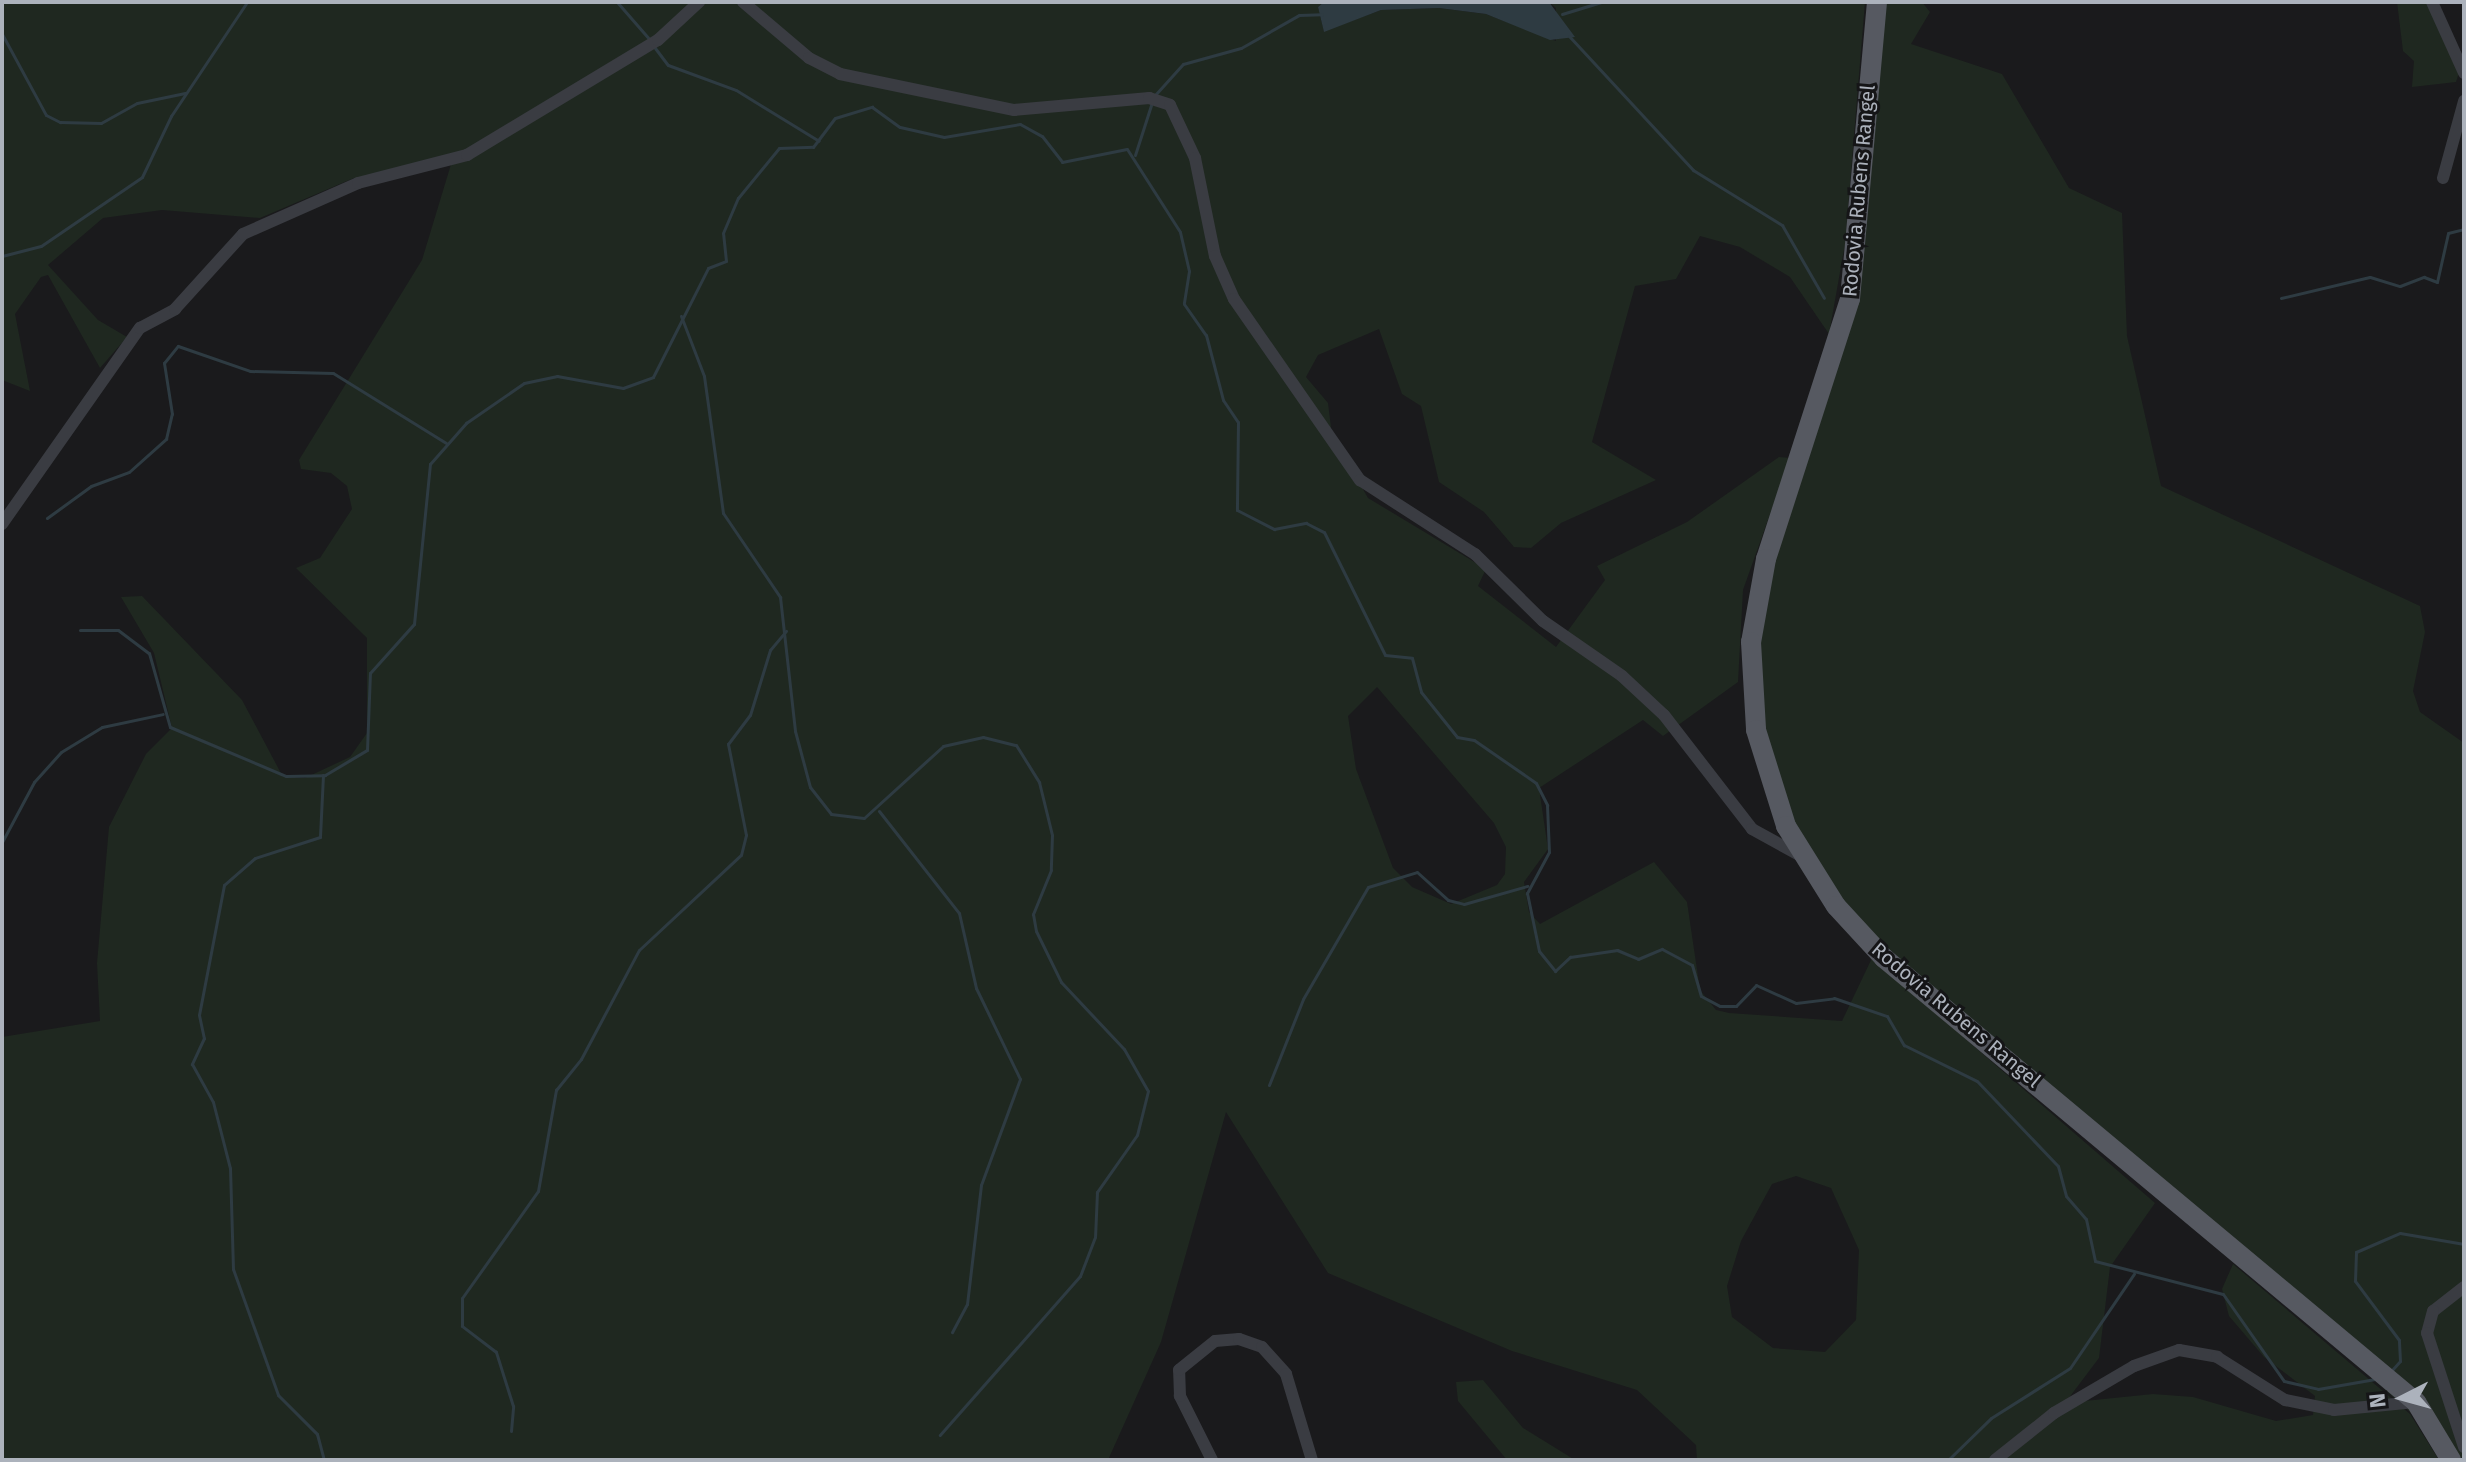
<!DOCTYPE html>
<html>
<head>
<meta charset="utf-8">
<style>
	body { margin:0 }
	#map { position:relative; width:2466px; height:1462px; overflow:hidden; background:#1a1a1c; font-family:"Fira Sans",sans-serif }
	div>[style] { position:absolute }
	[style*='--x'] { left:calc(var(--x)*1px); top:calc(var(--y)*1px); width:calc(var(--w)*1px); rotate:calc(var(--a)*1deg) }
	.green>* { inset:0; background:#1f2820 }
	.water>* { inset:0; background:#2e3b42 }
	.stream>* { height:3px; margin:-1.5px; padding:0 1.5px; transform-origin:1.5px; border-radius:1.5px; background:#2e3b42 }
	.minor>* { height:12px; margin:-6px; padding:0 6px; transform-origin:6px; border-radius:6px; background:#3a3c42 }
	.primary>* { height:20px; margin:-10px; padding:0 10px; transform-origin:10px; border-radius:10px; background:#565961 }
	span { translate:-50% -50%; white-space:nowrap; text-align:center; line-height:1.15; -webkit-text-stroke:6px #151517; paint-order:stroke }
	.street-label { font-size:20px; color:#acb2bc }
	.frame { position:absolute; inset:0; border:4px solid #acb2bc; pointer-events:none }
	.north { position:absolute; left:2362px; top:1358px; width:80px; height:80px; -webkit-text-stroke:6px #151517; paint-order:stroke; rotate:264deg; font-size:22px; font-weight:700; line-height:32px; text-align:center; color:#acb2bc }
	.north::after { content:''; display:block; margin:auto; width:28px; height:36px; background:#acb2bc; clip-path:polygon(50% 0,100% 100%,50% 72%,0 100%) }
</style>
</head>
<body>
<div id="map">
	<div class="green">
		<div style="clip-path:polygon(evenodd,2px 2px,1324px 2px,1318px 7px,1324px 31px,1381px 10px,1439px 8px,1486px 14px,1556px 41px,1556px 8px,1549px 2px,1865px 2px,1845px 244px,1829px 334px,1790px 277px,1740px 247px,1700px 236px,1676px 279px,1635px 286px,1592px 442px,1656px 480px,1561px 523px,1531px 548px,1514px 547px,1484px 512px,1439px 482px,1421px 406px,1402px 394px,1379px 329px,1318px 355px,1306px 377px,1328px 403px,1332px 435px,1368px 498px,1486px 569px,1478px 586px,1556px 647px,1605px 580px,1597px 566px,1687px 522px,1779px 457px,1790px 458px,1743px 590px,1738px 682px,1663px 736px,1643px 720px,1539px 788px,1548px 849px,1524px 882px,1529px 912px,1540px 924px,1654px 862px,1687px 902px,1700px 990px,1716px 1010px,1729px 1013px,1842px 1021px,1872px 958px,2155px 1203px,2110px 1267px,2099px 1358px,2065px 1403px,2153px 1394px,2193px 1397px,2276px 1421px,2313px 1415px,2315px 1396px,2264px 1357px,2229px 1316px,2222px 1289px,2233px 1264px,2410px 1414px,2439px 1460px,1697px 1460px,1696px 1445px,1637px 1390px,1512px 1351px,1328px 1273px,1226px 1112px,1161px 1342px,1108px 1460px,2px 1460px,2px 1037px,100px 1021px,97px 963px,109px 827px,146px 754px,172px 728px,154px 653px,121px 597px,142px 596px,242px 700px,283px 777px,305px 778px,350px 757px,367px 733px,367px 638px,296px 568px,320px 558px,352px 509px,347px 486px,331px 473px,301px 469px,299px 460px,422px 260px,452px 161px,354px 178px,260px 218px,162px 210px,103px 218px,48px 265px,98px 320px,127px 337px,100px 368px,48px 275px,41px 277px,15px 314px,30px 391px,2px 380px,2px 2px,1377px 687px,1494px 823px,1506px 847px,1505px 874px,1497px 885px,1451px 904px,1412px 887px,1393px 868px,1356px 769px,1348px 716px,1377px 687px,2px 2px,1796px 1176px,1831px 1188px,1859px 1250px,1856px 1320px,1825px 1352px,1773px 1348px,1732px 1317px,1727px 1286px,1741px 1241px,1772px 1184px,1796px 1176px)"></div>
		<div style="clip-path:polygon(1882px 2px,1922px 2px,1930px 12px,1911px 44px,2002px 74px,2069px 188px,2122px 213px,2127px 336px,2161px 486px,2420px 606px,2425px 632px,2413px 691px,2420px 712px,2464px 743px,2464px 1460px,1862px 925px,1794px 834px,1765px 749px,1756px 613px,1853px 310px)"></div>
		<div style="clip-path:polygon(2397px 2px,2438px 2px,2461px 66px,2456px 82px,2412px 87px,2414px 61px,2403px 51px)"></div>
		<div style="clip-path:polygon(1483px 1380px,1523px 1428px,1575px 1460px,1507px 1460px,1458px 1401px,1456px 1382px)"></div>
	</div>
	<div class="water">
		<div style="clip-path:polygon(1324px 2px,1549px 2px,1575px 37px,1550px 40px,1486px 14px,1439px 8px,1381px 10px,1324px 32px,1318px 7px)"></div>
	</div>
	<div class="stream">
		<div style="--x:617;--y:2;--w:52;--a:48.9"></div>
		<div style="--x:1562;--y:14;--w:41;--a:-17.1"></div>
		<div style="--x:2;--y:34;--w:92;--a:61.5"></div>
		<div style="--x:46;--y:115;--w:16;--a:27"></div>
		<div style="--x:60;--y:122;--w:41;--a:1.4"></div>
		<div style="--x:101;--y:123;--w:41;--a:-29.1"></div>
		<div style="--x:137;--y:103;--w:49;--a:-11.8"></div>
		<div style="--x:1569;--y:36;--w:183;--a:47.2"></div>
		<div style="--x:1693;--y:170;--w:105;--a:31.7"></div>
		<div style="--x:1782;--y:225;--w:84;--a:60.1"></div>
		<div style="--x:655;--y:48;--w:21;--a:53"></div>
		<div style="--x:668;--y:65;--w:72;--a:20.2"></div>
		<div style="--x:736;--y:90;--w:97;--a:31.6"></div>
		<div style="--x:1155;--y:95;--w:42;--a:-47.9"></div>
		<div style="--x:1183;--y:64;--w:60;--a:-15.4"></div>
		<div style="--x:1241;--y:48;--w:67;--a:-29.6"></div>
		<div style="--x:1299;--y:15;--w:23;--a:-2"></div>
		<div style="--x:1135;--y:155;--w:56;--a:-72.2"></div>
		<div style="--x:2;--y:256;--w:40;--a:-14.4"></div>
		<div style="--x:41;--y:246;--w:122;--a:-34.3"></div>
		<div style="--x:142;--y:177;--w:68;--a:-64.6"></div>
		<div style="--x:171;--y:116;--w:137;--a:-56.3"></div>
		<div style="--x:2281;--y:298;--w:91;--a:-13.3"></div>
		<div style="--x:2370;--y:277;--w:31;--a:17"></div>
		<div style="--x:2400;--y:286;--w:26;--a:-21"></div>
		<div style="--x:2424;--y:277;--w:14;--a:21"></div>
		<div style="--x:2437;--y:282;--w:50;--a:-77.3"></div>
		<div style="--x:2448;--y:233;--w:16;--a:-14"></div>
		<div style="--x:681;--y:316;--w:64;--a:69"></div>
		<div style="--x:704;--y:376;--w:138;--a:82.1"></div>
		<div style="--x:723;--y:513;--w:102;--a:55.8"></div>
		<div style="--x:780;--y:597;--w:135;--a:83.6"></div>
		<div style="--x:795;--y:731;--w:58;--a:75"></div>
		<div style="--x:810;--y:787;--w:34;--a:52"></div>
		<div style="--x:831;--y:814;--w:33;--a:7"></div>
		<div style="--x:864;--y:818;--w:107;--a:-42.3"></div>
		<div style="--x:943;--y:746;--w:41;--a:-12.7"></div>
		<div style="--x:983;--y:737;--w:34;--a:14"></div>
		<div style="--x:1016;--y:745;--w:44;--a:58.1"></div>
		<div style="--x:1039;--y:782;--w:55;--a:76.2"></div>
		<div style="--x:1052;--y:835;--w:35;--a:92"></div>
		<div style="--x:1051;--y:870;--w:48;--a:112.2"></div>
		<div style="--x:1033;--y:914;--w:17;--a:80"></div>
		<div style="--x:1036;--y:931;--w:57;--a:63.9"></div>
		<div style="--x:1061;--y:982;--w:92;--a:46.8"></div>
		<div style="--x:1124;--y:1049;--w:48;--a:60.3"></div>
		<div style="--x:1148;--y:1091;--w:45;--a:104"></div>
		<div style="--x:1137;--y:1135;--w:70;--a:125.1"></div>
		<div style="--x:1097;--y:1192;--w:45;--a:92.5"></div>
		<div style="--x:1095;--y:1237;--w:42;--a:111"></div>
		<div style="--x:1080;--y:1276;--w:212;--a:131.4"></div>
		<div style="--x:47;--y:518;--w:54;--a:-36"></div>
		<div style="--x:91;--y:486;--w:40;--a:-20.2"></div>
		<div style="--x:129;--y:472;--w:50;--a:-41.7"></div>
		<div style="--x:166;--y:439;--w:26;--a:-77"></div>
		<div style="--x:172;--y:414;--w:52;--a:-98.9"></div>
		<div style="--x:164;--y:363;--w:22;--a:-51"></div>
		<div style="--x:178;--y:346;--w:76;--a:19.1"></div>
		<div style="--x:250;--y:371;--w:83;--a:1.4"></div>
		<div style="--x:333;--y:373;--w:133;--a:31.8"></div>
		<div style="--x:80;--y:630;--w:38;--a:0"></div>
		<div style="--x:118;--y:630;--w:39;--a:37"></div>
		<div style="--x:149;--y:653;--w:77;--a:74.2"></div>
		<div style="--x:170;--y:727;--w:126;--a:22.9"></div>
		<div style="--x:286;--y:776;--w:39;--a:-1"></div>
		<div style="--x:325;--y:775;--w:49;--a:-30.8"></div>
		<div style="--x:367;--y:750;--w:77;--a:-87.8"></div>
		<div style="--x:370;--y:673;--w:66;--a:-48.1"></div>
		<div style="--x:414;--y:624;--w:161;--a:-84.3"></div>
		<div style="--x:430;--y:464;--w:55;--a:-48.7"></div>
		<div style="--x:466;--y:423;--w:70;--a:-34.6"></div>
		<div style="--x:524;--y:383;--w:34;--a:-12"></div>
		<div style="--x:557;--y:376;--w:67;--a:10.3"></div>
		<div style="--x:623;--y:388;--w:32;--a:-20"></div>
		<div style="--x:653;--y:377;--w:122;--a:-63.2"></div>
		<div style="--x:708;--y:268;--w:19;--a:-21"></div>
		<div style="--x:726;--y:261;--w:28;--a:-96"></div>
		<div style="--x:723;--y:233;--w:38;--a:-67"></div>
		<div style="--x:738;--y:198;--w:65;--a:-50.6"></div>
		<div style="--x:779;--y:148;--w:34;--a:-2"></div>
		<div style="--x:813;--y:147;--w:36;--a:-53"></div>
		<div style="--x:835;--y:118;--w:39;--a:-17"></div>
		<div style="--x:872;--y:107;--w:34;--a:36"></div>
		<div style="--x:900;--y:127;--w:45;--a:12.8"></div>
		<div style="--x:944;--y:137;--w:77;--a:-9.7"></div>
		<div style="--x:1020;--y:124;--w:25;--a:29"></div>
		<div style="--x:1042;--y:136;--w:33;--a:52"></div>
		<div style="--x:1062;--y:162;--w:66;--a:-11.3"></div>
		<div style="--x:1127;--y:149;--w:98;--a:57.4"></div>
		<div style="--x:1180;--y:232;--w:40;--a:77"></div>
		<div style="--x:1189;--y:271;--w:33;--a:99"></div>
		<div style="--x:1184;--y:304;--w:38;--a:55"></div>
		<div style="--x:1206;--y:335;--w:67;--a:75.3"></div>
		<div style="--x:1223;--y:400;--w:27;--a:56"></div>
		<div style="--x:1238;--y:422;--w:88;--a:90.7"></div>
		<div style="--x:1237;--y:510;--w:42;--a:27.2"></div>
		<div style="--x:1274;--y:529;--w:33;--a:-11"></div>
		<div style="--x:1306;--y:523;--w:20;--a:27"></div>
		<div style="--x:1324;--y:532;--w:137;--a:63.6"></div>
		<div style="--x:1385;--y:655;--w:27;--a:6"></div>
		<div style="--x:1412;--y:658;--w:35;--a:75"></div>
		<div style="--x:1421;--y:692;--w:58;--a:51.3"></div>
		<div style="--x:1457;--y:737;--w:17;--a:10"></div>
		<div style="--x:1474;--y:740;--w:75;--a:34.7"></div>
		<div style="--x:1536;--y:783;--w:25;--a:63"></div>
		<div style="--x:1547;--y:805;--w:47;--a:87.6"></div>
		<div style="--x:1549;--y:852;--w:47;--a:118.2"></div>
		<div style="--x:1527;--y:893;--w:59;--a:78.3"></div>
		<div style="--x:1539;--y:951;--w:26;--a:51"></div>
		<div style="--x:1555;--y:971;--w:21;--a:-43"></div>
		<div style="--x:1570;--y:957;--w:48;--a:-8.5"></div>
		<div style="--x:1617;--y:950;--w:23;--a:23"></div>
		<div style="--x:1638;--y:959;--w:26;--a:-23"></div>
		<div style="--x:1662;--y:949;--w:34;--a:28"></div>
		<div style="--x:1692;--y:965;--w:32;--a:74"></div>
		<div style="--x:1701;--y:996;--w:21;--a:28"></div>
		<div style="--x:1720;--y:1006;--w:16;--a:0"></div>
		<div style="--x:1736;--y:1006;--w:29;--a:-46"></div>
		<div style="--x:1756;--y:985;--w:44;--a:24.2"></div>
		<div style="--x:1796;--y:1003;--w:38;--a:-7"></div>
		<div style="--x:1834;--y:998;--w:56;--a:18.8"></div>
		<div style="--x:1887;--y:1016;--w:34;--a:60"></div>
		<div style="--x:1904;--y:1045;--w:81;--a:26.3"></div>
		<div style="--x:1977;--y:1081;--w:117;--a:46.4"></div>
		<div style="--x:2058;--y:1166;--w:31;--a:75"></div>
		<div style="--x:2066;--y:1196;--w:30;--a:49"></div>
		<div style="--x:2086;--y:1219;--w:43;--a:77.9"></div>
		<div style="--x:2095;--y:1261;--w:132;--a:14.5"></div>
		<div style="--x:2223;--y:1294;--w:106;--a:55"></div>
		<div style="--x:2284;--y:1381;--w:35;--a:13"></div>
		<div style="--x:2318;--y:1389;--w:58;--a:-10"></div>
		<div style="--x:323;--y:775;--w:62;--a:92.8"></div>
		<div style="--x:320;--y:837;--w:68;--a:162.1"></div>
		<div style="--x:255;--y:858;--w:41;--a:138.9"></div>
		<div style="--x:224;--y:885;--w:132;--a:100.9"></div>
		<div style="--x:199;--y:1015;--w:24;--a:78"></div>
		<div style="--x:204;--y:1038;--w:29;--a:115"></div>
		<div style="--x:192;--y:1064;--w:43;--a:61.1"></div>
		<div style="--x:213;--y:1102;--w:68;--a:75.6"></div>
		<div style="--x:230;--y:1168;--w:101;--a:88.3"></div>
		<div style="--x:233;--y:1269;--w:134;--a:70.3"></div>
		<div style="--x:278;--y:1395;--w:55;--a:45"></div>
		<div style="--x:317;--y:1434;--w:27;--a:75"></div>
		<div style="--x:879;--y:811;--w:130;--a:51.9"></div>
		<div style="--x:959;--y:913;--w:77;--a:77.2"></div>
		<div style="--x:976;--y:988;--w:101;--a:64.2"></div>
		<div style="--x:1020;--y:1079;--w:113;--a:110.2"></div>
		<div style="--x:981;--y:1185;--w:120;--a:96.7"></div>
		<div style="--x:967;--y:1304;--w:32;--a:118"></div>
		<div style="--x:2;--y:842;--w:68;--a:-61.9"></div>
		<div style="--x:34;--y:782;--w:40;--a:-48"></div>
		<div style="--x:61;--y:752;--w:48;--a:-31.4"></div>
		<div style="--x:102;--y:727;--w:62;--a:-12"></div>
		<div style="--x:1269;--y:1085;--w:92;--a:-68.4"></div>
		<div style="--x:1303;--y:999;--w:129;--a:-59.9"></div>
		<div style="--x:1368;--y:887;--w:51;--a:-17"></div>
		<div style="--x:1417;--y:872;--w:42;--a:42.1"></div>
		<div style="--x:1448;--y:900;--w:16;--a:14"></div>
		<div style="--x:1464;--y:904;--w:66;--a:-15.9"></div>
		<div style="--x:2392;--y:1370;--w:12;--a:-48"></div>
		<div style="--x:2400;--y:1361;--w:21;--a:-93"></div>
		<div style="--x:2399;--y:1340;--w:74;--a:-126.7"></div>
		<div style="--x:2355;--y:1281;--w:29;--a:-88"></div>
		<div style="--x:2356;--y:1252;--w:48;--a:-23.4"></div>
		<div style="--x:2400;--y:1233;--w:65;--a:9.8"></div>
		<div style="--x:511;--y:1431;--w:25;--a:-85"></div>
		<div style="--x:513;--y:1406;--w:57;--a:-107.5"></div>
		<div style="--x:496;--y:1352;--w:43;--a:-142.6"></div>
		<div style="--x:462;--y:1326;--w:28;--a:-90"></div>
		<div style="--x:462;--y:1298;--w:131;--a:-54.6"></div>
		<div style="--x:538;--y:1191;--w:103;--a:-79.9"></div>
		<div style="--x:556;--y:1090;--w:40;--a:-51"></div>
		<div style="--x:581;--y:1059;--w:123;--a:-62"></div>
		<div style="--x:639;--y:950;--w:139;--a:-43"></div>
		<div style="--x:741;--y:855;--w:21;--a:-76"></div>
		<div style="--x:746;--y:835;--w:93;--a:-101.2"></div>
		<div style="--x:728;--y:744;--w:36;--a:-53"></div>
		<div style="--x:750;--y:715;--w:68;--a:-72.9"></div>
		<div style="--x:770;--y:650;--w:25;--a:-50"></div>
		<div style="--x:1948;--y:1460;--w:60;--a:-44.3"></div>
		<div style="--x:1991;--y:1418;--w:93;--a:-32.3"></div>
		<div style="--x:2070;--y:1368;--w:114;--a:-55.8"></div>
	</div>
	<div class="minor">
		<div style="--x:743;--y:2;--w:87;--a:40.3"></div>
		<div style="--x:809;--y:58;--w:35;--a:27"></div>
		<div style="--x:840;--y:74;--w:178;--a:11.7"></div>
		<div style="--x:1014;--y:110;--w:136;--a:-5.1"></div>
		<div style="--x:1149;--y:98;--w:22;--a:18"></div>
		<div style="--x:1170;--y:105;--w:59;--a:64.7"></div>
		<div style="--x:1195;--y:158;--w:100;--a:78.5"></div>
		<div style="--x:1215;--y:256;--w:47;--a:66.2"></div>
		<div style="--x:1234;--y:299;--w:221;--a:55.2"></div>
		<div style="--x:1360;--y:480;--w:137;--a:32.8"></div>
		<div style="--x:1475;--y:554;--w:95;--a:44.6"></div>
		<div style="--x:1543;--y:621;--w:96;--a:34.8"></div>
		<div style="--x:1622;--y:676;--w:57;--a:42.9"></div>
		<div style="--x:1664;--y:715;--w:144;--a:52.3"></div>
		<div style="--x:1752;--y:829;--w:58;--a:28.8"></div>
		<div style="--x:2432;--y:2;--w:78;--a:65.7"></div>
		<div style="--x:2443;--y:178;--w:80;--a:-74.7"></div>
		<div style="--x:2;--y:524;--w:240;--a:-54.9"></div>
		<div style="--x:140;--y:328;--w:40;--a:-28"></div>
		<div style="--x:175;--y:309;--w:101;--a:-47.8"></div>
		<div style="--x:243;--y:234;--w:126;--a:-23.9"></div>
		<div style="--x:358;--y:183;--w:113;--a:-14.4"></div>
		<div style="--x:467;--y:155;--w:223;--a:-31.1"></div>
		<div style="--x:658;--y:40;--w:56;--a:-42.8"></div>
		<div style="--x:2464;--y:1287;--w:39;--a:142"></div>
		<div style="--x:2433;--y:1311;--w:23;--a:105"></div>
		<div style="--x:2427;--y:1333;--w:120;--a:72"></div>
		<div style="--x:1212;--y:1460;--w:72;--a:-116.6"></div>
		<div style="--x:1180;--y:1396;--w:26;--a:-92"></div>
		<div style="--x:1179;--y:1370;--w:46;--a:-38.9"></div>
		<div style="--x:1215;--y:1341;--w:24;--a:-5"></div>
		<div style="--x:1239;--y:1339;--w:24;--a:19"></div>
		<div style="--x:1262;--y:1347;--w:36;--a:48"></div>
		<div style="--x:1286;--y:1374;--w:90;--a:73.2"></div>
		<div style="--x:1995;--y:1460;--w:75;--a:-38.5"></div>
		<div style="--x:2054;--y:1413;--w:93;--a:-30.4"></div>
		<div style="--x:2134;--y:1366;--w:48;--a:-19.6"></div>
		<div style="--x:2179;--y:1350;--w:39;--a:10"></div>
		<div style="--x:2217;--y:1357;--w:80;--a:32.3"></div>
		<div style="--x:2285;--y:1400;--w:50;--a:11.5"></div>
		<div style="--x:2334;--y:1410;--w:82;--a:-5.6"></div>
	</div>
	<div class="primary">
		<div style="--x:1877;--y:2;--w:298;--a:95.2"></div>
		<div style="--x:1850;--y:299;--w:273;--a:107.9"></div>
		<div style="--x:1766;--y:559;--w:84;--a:100.2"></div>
		<div style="--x:1751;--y:642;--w:88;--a:86.7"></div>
		<div style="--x:1756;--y:730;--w:101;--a:72.6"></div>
		<div style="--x:1786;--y:826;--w:94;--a:58"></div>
		<div style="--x:1836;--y:906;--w:71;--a:47.3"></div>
		<div style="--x:1884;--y:958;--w:693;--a:39.85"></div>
		<div style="--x:2416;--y:1402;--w:68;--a:58.9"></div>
	</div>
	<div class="street-label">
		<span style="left:1859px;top:191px;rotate:-85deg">Rodovia Rubens Rangel</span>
		<span style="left:1956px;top:1015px;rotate:40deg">Rodovia Rubens Rangel</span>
	</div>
	<div class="frame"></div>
	<div class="north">N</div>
</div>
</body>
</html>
